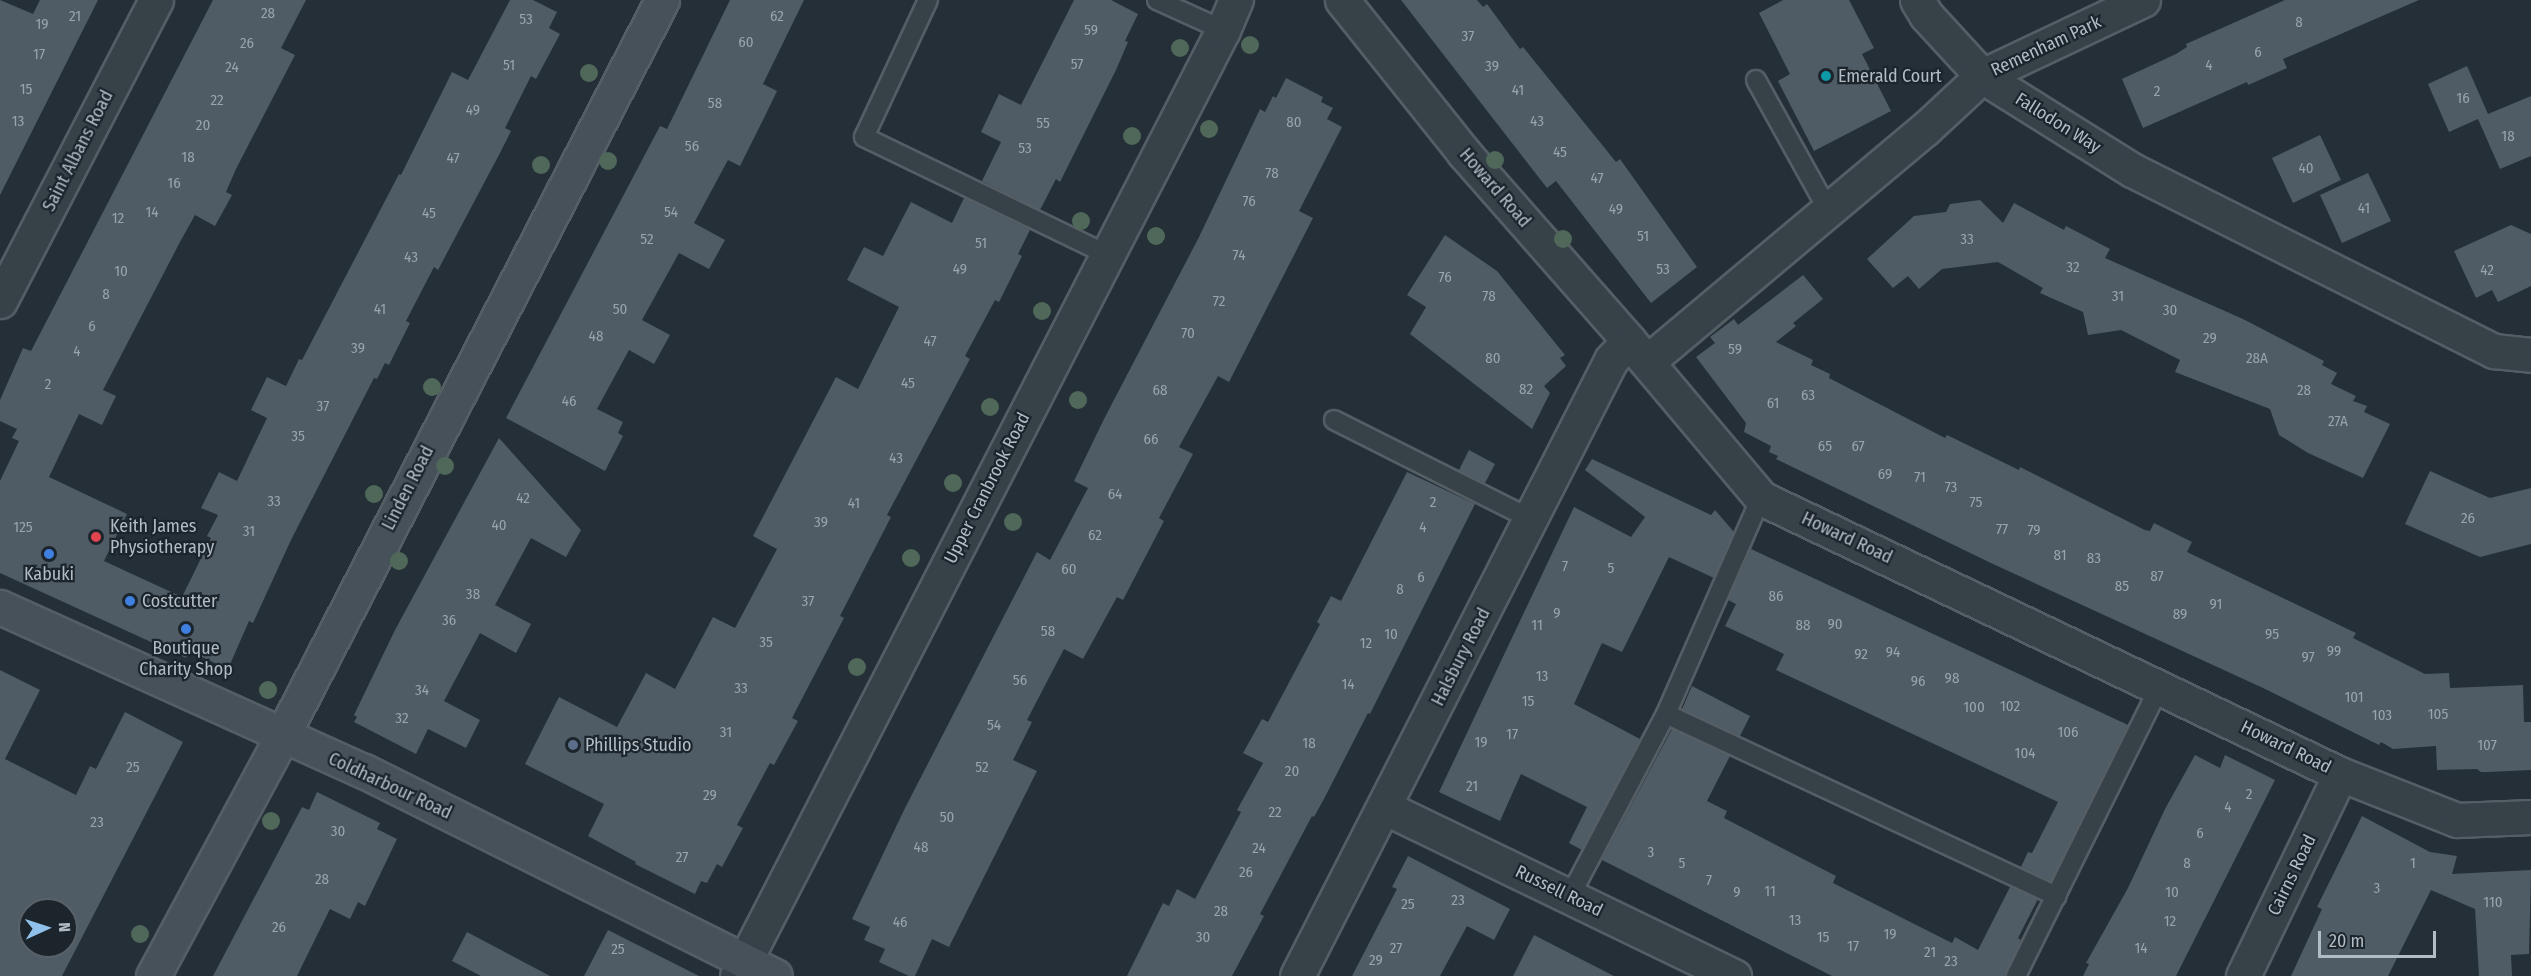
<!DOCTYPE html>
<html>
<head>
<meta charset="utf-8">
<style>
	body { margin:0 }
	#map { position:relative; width:2531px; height:976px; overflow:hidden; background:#242f37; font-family:"Fira Sans Condensed",sans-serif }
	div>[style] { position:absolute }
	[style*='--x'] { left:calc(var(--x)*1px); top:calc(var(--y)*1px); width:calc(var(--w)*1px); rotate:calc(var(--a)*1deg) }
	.building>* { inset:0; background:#4f5c65 }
	.roads { filter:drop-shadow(2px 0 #555e65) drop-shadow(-2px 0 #555e65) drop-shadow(0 2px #555e65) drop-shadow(0 -2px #555e65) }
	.service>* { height:18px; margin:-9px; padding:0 9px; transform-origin:9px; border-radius:9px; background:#374148 }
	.minor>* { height:33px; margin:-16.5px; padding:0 16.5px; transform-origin:16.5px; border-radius:16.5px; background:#374148 }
	.secondary>* { height:33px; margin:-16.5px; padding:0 16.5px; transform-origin:16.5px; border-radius:16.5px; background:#46515a }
	.trees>* { width:18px; height:18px; margin:-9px; border-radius:50%; background:#4f685a }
	.dots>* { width:16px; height:16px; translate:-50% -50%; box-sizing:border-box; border:3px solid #1d252c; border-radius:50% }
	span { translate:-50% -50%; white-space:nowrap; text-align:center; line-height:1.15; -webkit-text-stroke:4.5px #1d252c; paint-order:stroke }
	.number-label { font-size:15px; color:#99a4ac }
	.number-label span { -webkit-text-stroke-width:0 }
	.street-label { font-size:18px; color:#b2bcc4 }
	.poi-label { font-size:18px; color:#b2bcc4 }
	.left { translate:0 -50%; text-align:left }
	.north { position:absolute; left:18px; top:898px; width:60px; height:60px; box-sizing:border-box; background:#1d252c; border:2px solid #596169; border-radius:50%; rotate:87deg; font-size:16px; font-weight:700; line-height:24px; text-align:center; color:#b2bcc4 }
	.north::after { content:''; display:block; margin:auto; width:21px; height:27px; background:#90c1eb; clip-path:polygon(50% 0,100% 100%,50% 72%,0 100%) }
	.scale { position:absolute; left:2318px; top:931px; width:118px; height:27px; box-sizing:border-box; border:3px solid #b2bcc4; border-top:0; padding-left:8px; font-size:18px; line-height:21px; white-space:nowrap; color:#b2bcc4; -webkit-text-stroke:4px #1d252c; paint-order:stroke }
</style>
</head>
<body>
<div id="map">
	<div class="building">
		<div style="clip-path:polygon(0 0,33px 14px,40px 0,98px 0,0 195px)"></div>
		<div style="clip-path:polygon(213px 0,306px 0,281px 48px,295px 55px,236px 169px,226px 192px,232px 195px,215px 226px,195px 215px,180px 242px,103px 390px,116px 396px,102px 425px,79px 414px,49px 477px,127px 514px,104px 561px,182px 597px,211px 538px,207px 536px,218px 515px,201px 508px,219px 472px,237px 481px,267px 418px,251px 410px,267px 377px,286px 386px,299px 359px,302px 360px,399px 174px,401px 175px,452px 72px,468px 80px,510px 0,533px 0,557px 12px,549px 28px,560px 34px,536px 79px,531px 76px,505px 128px,511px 131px,500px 153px,438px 270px,434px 267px,406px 321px,410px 323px,389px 365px,385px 363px,377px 379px,374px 378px,291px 540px,253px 623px,249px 621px,228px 669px,189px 651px,186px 658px,0 573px,0 481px,19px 441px,12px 438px,17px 429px,0 421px,0 400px,23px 348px,31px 351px)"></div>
		<div style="clip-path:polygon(730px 0,804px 0,763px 84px,777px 91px,766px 114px,740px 166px,728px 160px,694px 223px,725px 240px,709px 269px,679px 253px,642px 320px,670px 335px,654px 364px,629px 350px,597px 409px,623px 422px,618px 433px,623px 436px,605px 471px,506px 418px,660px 126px,667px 129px)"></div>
		<div style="clip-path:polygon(1074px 0,1111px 0,1138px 14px,1125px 41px,1128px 42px,1116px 70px,1060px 182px,1056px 179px,1040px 210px,982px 181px,1001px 142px,981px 132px,999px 94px,1021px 105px)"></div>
		<div style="clip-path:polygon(1401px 0,1477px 0,1483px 7px,1487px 4px,1520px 49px,1523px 47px,1616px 162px,1620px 159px,1697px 267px,1651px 303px,1556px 181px,1547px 188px)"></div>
		<div style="clip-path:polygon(1783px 0,1849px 0,1874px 48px,1862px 54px,1891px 111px,1814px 151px,1778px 81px,1790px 74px,1759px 13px)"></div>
		<div style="clip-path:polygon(2285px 0,2419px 0,2283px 59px,2287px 68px,2248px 85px,2247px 82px,2143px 128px,2122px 79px,2176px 54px,2187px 47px,2186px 44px)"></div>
		<div style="clip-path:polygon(2467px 66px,2488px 114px,2531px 96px,2531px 156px,2500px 169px,2478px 119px,2449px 132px,2428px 84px)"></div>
		<div style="clip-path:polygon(1286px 78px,1323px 97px,1321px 102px,1333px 108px,1327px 119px,1342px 127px,1299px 211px,1313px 218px,1229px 382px,1218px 376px,1179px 447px,1193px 454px,1159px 518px,1164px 521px,1123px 600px,1117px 597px,1083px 659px,1064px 649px,1027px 720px,1032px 722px,1013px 760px,1037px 771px,949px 947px,932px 939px,915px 976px,909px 976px,879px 962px,885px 949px,864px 940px,870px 927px,852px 919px,905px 808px,1037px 552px,1050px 560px,1088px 488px,1074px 481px,1104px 419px,1199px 237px,1260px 109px,1265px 112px,1273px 96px,1276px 98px)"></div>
		<div style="clip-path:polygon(2320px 135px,2341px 180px,2293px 203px,2272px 158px)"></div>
		<div style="clip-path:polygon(2368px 173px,2391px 221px,2342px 243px,2320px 195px)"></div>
		<div style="clip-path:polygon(964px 198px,1030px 230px,1018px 254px,1022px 256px,999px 302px,995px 300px,965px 356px,970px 359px,887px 515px,891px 517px,840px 616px,844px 618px,792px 718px,798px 721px,774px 765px,770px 763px,737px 825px,743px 828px,722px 867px,717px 864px,707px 883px,701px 881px,695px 894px,635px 864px,636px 862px,588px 836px,604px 804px,525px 764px,559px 697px,617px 727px,646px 673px,675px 689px,713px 617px,735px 628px,777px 549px,753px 536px,836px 377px,858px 389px,899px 307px,847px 280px,864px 247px,883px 256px,911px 202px,952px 223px)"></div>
		<div style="clip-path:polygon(1980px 200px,2003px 223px,2014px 203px,2064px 230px,2066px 226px,2110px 249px,2105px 258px,2243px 319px,2324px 361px,2322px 365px,2337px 373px,2331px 384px,2356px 396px,2353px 401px,2367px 406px,2364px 412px,2390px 424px,2363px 478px,2308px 453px,2279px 435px,2270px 409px,2175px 372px,2180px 360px,2121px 330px,2088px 335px,2083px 312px,2040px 293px,2043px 288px,1998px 262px,1942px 269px,1919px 289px,1908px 276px,1893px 288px,1867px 259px,1914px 216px,1946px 212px,1950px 204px)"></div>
		<div style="clip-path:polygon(2511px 225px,2531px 234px,2531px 286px,2498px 302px,2492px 290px,2476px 298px,2454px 251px)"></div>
		<div style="clip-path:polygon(1445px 235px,1497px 271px,1565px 355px,1560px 358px,1566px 366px,1544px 386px,1550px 393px,1532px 429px,1410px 334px,1426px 307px,1407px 295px)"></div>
		<div style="clip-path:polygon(1803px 275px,1823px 299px,1793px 323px,1796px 326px,1776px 342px,1813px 360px,1811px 365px,1830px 374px,1829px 378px,1945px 438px,1947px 435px,2019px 470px,2020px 467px,2145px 530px,2150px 531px,2154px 523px,2192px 542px,2187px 552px,2356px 633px,2353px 638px,2425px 674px,2449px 673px,2450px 688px,2523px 685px,2524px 722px,2531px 722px,2531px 770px,2488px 772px,2481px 772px,2477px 769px,2437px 770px,2436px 746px,2393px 749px,2381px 742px,2379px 745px,2263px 688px,1993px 564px,1776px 459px,1778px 456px,1769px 452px,1771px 446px,1744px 432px,1746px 423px,1696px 357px,1715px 343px,1710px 337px,1734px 319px,1738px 325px)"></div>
		<div style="clip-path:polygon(499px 438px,581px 530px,566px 557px,531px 538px,495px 605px,531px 624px,516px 653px,480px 633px,444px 701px,480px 720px,466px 748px,428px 729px,416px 754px,354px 722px,357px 717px,354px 715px,395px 630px)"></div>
		<div style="clip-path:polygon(1469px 450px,1495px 464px,1485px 483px,1459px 470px)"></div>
		<div style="clip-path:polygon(1592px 459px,1711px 515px,1715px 510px,1734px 532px,1714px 578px,1669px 557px,1622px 652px,1602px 643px,1574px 704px,1640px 739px,1582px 850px,1569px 843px,1587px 807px,1521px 774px,1500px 821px,1439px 792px,1574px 507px,1631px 537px,1645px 517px,1585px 470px)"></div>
		<div style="clip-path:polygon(2430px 471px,2490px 498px,2531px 488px,2531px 544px,2480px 557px,2405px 524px)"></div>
		<div style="clip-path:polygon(1407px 472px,1475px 504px,1370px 714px,1368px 713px,1325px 797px,1314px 817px,1312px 816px,1260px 914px,1264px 916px,1232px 976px,1127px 976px,1163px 903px,1169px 906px,1177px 889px,1195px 899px,1241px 812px,1237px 810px,1263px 763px,1243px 753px,1262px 719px,1268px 722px,1320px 624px,1317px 622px,1331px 596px,1341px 601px)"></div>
		<div style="clip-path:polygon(1751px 549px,2128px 725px,2051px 881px,2021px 867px,2028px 852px,2032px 853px,2058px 802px,1776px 670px,1784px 654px,1725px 626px,1736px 604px,1728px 600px)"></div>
		<div style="clip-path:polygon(evenodd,0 670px,40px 690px,5px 759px,76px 795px,90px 766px,96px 769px,125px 712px,183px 742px,62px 976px,0 976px,0 670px,30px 910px,66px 910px,66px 946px,30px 946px,30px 910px)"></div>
		<div style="clip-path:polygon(1692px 686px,1750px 716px,1740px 736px,1682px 709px)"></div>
		<div style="clip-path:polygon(1672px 729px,1730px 756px,1707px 801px,1727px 811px,1724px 818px,1836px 876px,1833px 883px,1952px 943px,1955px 937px,1978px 950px,2010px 887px,2038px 899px,2018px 938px,2021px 940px,2005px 976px,1832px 976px,1602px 860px)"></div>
		<div style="clip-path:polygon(2195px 755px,2220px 768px,2225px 755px,2275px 780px,2176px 976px,2083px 976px,2089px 964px,2086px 963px,2128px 888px,2165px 809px)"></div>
		<div style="clip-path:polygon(317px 792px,380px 823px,377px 829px,397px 839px,365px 906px,358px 902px,350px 919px,330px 909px,297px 976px,213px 976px,302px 807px,309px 810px)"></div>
		<div style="clip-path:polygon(2362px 816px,2430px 852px,2457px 856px,2452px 874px,2531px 870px,2529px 954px,2511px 955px,2512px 976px,2479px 976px,2475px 909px,2431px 890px,2388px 976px,2291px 976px,2322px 909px,2317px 907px)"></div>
		<div style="clip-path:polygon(1408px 856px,1510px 909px,1494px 940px,1467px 926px,1440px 976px,1352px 976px,1397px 889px,1392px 887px)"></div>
		<div style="clip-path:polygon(608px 930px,699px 976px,584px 976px)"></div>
		<div style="clip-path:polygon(467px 932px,550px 976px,481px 976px,452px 961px)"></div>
		<div style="clip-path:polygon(1534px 935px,1614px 976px,1513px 976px)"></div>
	</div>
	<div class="roads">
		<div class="service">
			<div style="--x:928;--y:0;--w:151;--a:115"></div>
			<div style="--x:864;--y:137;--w:269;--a:25.8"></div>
			<div style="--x:1157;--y:0;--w:72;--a:24.4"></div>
			<div style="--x:1756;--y:80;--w:149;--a:61"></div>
			<div style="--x:1334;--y:420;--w:220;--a:26.7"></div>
			<div style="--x:1666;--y:714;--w:431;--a:25"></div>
			<div style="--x:1570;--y:896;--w:206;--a:-62.2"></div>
			<div style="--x:1666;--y:714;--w:236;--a:-66.3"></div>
			<div style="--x:2016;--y:976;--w:324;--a:-63.6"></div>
		</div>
		<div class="minor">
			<div style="--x:1342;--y:0;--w:196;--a:51.4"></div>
			<div style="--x:1464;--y:153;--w:250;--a:48.7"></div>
			<div style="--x:1629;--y:341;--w:205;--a:49.9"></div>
			<div style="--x:1761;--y:498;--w:641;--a:25.49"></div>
			<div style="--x:2340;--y:774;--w:126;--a:21.5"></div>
			<div style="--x:2457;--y:820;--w:74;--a:-2.3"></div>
			<div style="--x:1917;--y:0;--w:17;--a:59"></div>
			<div style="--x:1926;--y:15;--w:83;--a:47.4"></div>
			<div style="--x:1982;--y:76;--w:177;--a:32.1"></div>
			<div style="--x:2132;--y:170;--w:405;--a:26.6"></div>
			<div style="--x:2494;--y:351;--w:37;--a:6"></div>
			<div style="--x:0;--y:301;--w:339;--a:-62.6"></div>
			<div style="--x:1647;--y:362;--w:363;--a:-40"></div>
			<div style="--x:1925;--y:129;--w:78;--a:-42.9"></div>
			<div style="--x:1982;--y:76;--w:178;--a:-25.3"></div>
			<div style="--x:1384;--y:807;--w:389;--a:25.8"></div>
			<div style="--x:737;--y:976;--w:1064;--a:-62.81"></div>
			<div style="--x:1223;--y:30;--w:33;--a:-67"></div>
			<div style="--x:1297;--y:976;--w:691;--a:-62.99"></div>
			<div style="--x:1611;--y:360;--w:26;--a:-47"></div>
			<div style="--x:2243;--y:976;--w:224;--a:-64.3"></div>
		</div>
		<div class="secondary">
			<div style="--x:0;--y:607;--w:399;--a:24.3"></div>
			<div style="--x:364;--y:771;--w:459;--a:26.5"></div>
			<div style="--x:153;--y:976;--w:272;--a:-61.7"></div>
			<div style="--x:282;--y:736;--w:828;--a:-62.69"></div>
		</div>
	</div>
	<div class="trees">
		<div style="left:1250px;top:45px"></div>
		<div style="left:1180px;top:48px"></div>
		<div style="left:589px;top:73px"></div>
		<div style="left:1209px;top:129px"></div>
		<div style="left:1132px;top:136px"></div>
		<div style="left:1495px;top:160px"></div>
		<div style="left:608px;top:161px"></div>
		<div style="left:541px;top:165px"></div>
		<div style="left:1081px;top:221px"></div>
		<div style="left:1156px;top:236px"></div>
		<div style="left:1563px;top:239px"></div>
		<div style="left:1042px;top:311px"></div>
		<div style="left:432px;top:387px"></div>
		<div style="left:1078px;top:400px"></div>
		<div style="left:990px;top:407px"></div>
		<div style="left:445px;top:466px"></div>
		<div style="left:953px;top:483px"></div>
		<div style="left:374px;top:494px"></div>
		<div style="left:1013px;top:522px"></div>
		<div style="left:911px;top:558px"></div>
		<div style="left:399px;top:561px"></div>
		<div style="left:857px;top:667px"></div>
		<div style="left:268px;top:690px"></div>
		<div style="left:271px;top:821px"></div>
		<div style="left:140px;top:934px"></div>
	</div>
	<div class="dots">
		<div style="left:1826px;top:76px;background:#0f9aa8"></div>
		<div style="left:96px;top:537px;background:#e0444e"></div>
		<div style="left:49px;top:554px;background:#3f7fe0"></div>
		<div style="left:130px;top:601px;background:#3f7fe0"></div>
		<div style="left:186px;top:629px;background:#3f7fe0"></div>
		<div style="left:573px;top:745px;background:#5c6f8a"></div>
	</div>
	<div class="number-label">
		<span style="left:268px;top:14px">28</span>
		<span style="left:75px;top:17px">21</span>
		<span style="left:777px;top:17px">62</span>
		<span style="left:526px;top:20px">53</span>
		<span style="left:2299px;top:23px">8</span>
		<span style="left:42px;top:25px">19</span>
		<span style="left:1091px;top:31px">59</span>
		<span style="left:1468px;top:37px">37</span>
		<span style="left:746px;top:43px">60</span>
		<span style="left:247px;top:44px">26</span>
		<span style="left:2258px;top:53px">6</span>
		<span style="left:39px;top:55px">17</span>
		<span style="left:1077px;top:65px">57</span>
		<span style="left:509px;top:66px">51</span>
		<span style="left:2209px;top:66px">4</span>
		<span style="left:1492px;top:67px">39</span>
		<span style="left:232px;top:68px">24</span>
		<span style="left:26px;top:90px">15</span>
		<span style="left:1518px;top:91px">41</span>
		<span style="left:2157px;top:92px">2</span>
		<span style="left:2463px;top:99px">16</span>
		<span style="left:217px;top:101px">22</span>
		<span style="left:715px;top:104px">58</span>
		<span style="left:473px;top:111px">49</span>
		<span style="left:18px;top:122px">13</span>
		<span style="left:1537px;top:122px">43</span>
		<span style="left:1294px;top:123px">80</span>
		<span style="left:1043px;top:124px">55</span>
		<span style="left:203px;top:126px">20</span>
		<span style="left:2508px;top:137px">18</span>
		<span style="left:692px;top:147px">56</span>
		<span style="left:1025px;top:149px">53</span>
		<span style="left:1560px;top:153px">45</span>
		<span style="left:188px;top:158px">18</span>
		<span style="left:453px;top:159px">47</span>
		<span style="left:2306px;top:169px">40</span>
		<span style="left:1272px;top:174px">78</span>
		<span style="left:1597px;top:179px">47</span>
		<span style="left:174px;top:184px">16</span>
		<span style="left:1249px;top:202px">76</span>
		<span style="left:2364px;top:209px">41</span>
		<span style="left:1616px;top:210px">49</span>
		<span style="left:152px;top:213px">14</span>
		<span style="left:671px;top:213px">54</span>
		<span style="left:429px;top:214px">45</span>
		<span style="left:118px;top:219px">12</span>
		<span style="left:1643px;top:237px">51</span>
		<span style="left:647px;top:240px">52</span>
		<span style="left:1967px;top:240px">33</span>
		<span style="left:981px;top:244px">51</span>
		<span style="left:1239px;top:256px">74</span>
		<span style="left:411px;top:258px">43</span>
		<span style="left:2073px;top:268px">32</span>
		<span style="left:960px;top:270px">49</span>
		<span style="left:1663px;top:270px">53</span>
		<span style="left:2487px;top:271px">42</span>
		<span style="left:121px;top:272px">10</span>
		<span style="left:1445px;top:278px">76</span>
		<span style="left:106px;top:295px">8</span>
		<span style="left:1489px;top:297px">78</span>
		<span style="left:2118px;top:297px">31</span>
		<span style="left:1219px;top:302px">72</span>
		<span style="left:380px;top:310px">41</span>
		<span style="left:620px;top:310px">50</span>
		<span style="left:2170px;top:311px">30</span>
		<span style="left:92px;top:327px">6</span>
		<span style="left:1188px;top:334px">70</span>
		<span style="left:596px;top:337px">48</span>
		<span style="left:2210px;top:339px">29</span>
		<span style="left:930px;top:342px">47</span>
		<span style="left:358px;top:349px">39</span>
		<span style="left:1735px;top:350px">59</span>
		<span style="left:77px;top:352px">4</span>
		<span style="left:1493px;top:359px">80</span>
		<span style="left:2257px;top:359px">28A</span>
		<span style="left:908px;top:384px">45</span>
		<span style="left:48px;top:385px">2</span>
		<span style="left:1526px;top:390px">82</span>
		<span style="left:1160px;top:391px">68</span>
		<span style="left:2304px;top:391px">28</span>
		<span style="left:1808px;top:396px">63</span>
		<span style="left:569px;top:402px">46</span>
		<span style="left:1773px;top:404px">61</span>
		<span style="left:323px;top:407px">37</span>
		<span style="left:2338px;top:422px">27A</span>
		<span style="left:298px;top:437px">35</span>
		<span style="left:1151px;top:440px">66</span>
		<span style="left:1825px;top:447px">65</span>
		<span style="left:1858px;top:447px">67</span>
		<span style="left:896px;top:459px">43</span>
		<span style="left:1885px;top:475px">69</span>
		<span style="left:1920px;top:478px">71</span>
		<span style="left:1951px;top:488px">73</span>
		<span style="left:1115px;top:495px">64</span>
		<span style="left:523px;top:499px">42</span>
		<span style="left:274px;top:502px">33</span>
		<span style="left:1433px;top:503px">2</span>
		<span style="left:1976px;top:503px">75</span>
		<span style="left:854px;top:504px">41</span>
		<span style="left:2468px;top:519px">26</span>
		<span style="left:821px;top:523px">39</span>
		<span style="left:499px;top:526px">40</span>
		<span style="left:23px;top:528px">125</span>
		<span style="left:1423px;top:528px">4</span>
		<span style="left:2002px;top:530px">77</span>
		<span style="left:2034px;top:531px">79</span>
		<span style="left:249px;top:532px">31</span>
		<span style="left:1095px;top:536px">62</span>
		<span style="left:2060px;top:556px">81</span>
		<span style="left:2094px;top:559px">83</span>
		<span style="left:1565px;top:567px">7</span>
		<span style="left:1611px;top:569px">5</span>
		<span style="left:1069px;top:570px">60</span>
		<span style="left:2157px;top:577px">87</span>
		<span style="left:1421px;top:578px">6</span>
		<span style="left:2122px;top:587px">85</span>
		<span style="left:1400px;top:590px">8</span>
		<span style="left:473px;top:595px">38</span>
		<span style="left:1776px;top:597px">86</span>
		<span style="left:808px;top:602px">37</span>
		<span style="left:2216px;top:605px">91</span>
		<span style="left:1557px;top:614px">9</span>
		<span style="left:2180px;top:615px">89</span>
		<span style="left:449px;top:621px">36</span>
		<span style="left:1835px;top:625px">90</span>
		<span style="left:1537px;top:626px">11</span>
		<span style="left:1803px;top:626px">88</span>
		<span style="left:1048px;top:632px">58</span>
		<span style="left:1391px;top:635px">10</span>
		<span style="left:2272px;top:635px">95</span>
		<span style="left:766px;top:643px">35</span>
		<span style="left:1366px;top:644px">12</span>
		<span style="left:2334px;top:652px">99</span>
		<span style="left:1893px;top:653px">94</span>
		<span style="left:1861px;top:655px">92</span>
		<span style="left:2308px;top:658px">97</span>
		<span style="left:1542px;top:677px">13</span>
		<span style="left:1952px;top:679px">98</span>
		<span style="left:1020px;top:681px">56</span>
		<span style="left:1918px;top:682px">96</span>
		<span style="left:1348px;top:685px">14</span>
		<span style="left:741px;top:689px">33</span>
		<span style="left:422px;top:691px">34</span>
		<span style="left:2354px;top:698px">101</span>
		<span style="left:1528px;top:702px">15</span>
		<span style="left:2010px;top:707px">102</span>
		<span style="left:1974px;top:708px">100</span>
		<span style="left:2438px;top:715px">105</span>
		<span style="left:2382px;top:716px">103</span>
		<span style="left:402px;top:719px">32</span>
		<span style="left:994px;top:726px">54</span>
		<span style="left:726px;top:733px">31</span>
		<span style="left:2068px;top:733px">106</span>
		<span style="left:1512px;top:735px">17</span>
		<span style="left:1481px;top:743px">19</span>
		<span style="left:1309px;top:744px">18</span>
		<span style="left:2487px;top:746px">107</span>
		<span style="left:2025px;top:754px">104</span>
		<span style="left:133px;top:768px">25</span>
		<span style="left:982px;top:768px">52</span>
		<span style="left:1292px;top:772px">20</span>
		<span style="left:1472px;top:787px">21</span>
		<span style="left:2249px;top:795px">2</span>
		<span style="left:710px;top:796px">29</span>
		<span style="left:2228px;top:808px">4</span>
		<span style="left:1275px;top:813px">22</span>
		<span style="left:947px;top:818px">50</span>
		<span style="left:97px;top:823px">23</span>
		<span style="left:338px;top:832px">30</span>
		<span style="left:2200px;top:834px">6</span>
		<span style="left:921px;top:848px">48</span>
		<span style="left:1259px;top:849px">24</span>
		<span style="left:1651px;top:853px">3</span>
		<span style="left:682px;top:858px">27</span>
		<span style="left:1682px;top:864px">5</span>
		<span style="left:2187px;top:864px">8</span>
		<span style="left:2413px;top:864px">1</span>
		<span style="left:1246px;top:873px">26</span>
		<span style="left:322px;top:880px">28</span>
		<span style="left:1709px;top:881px">7</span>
		<span style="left:2377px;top:889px">3</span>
		<span style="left:1770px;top:892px">11</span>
		<span style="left:1737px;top:893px">9</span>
		<span style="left:2172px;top:893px">10</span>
		<span style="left:1458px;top:901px">23</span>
		<span style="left:2493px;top:903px">110</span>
		<span style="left:1408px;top:905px">25</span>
		<span style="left:1221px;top:912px">28</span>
		<span style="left:1795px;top:921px">13</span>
		<span style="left:2170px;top:922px">12</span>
		<span style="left:900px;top:923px">46</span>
		<span style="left:279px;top:928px">26</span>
		<span style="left:1890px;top:935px">19</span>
		<span style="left:1203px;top:938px">30</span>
		<span style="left:1823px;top:938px">15</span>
		<span style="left:1853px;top:947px">17</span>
		<span style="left:1396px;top:949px">27</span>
		<span style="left:2141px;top:949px">14</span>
		<span style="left:618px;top:950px">25</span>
		<span style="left:1930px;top:953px">21</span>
		<span style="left:1376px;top:961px">29</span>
		<span style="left:1951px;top:962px">23</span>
	</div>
	<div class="street-label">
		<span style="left:2046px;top:46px;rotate:-25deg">Remenham Park</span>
		<span style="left:2058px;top:123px;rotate:32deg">Fallodon Way</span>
		<span style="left:78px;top:151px;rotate:-63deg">Saint Albans Road</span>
		<span style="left:1495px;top:188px;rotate:49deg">Howard Road</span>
		<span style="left:408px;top:488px;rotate:-63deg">Linden Road</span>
		<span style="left:987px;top:488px;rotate:-63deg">Upper Cranbrook Road</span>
		<span style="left:1847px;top:538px;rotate:25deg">Howard Road</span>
		<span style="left:1461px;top:657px;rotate:-63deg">Halsbury Road</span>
		<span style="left:2286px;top:747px;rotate:26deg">Howard Road</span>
		<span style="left:390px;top:786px;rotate:25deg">Coldharbour Road</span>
		<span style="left:2292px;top:875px;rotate:-64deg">Cairns Road</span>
		<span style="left:1559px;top:891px;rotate:26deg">Russell Road</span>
	</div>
	<div class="poi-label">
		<span class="left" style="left:1838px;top:76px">Emerald Court</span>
		<span class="left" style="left:110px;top:537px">Keith James<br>Physiotherapy</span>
		<span style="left:49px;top:574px">Kabuki</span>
		<span class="left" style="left:142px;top:601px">Costcutter</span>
		<span style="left:186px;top:659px">Boutique<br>Charity Shop</span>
		<span class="left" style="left:585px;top:745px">Phillips Studio</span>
	</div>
	<div class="north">N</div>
	<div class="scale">20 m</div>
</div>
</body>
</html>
